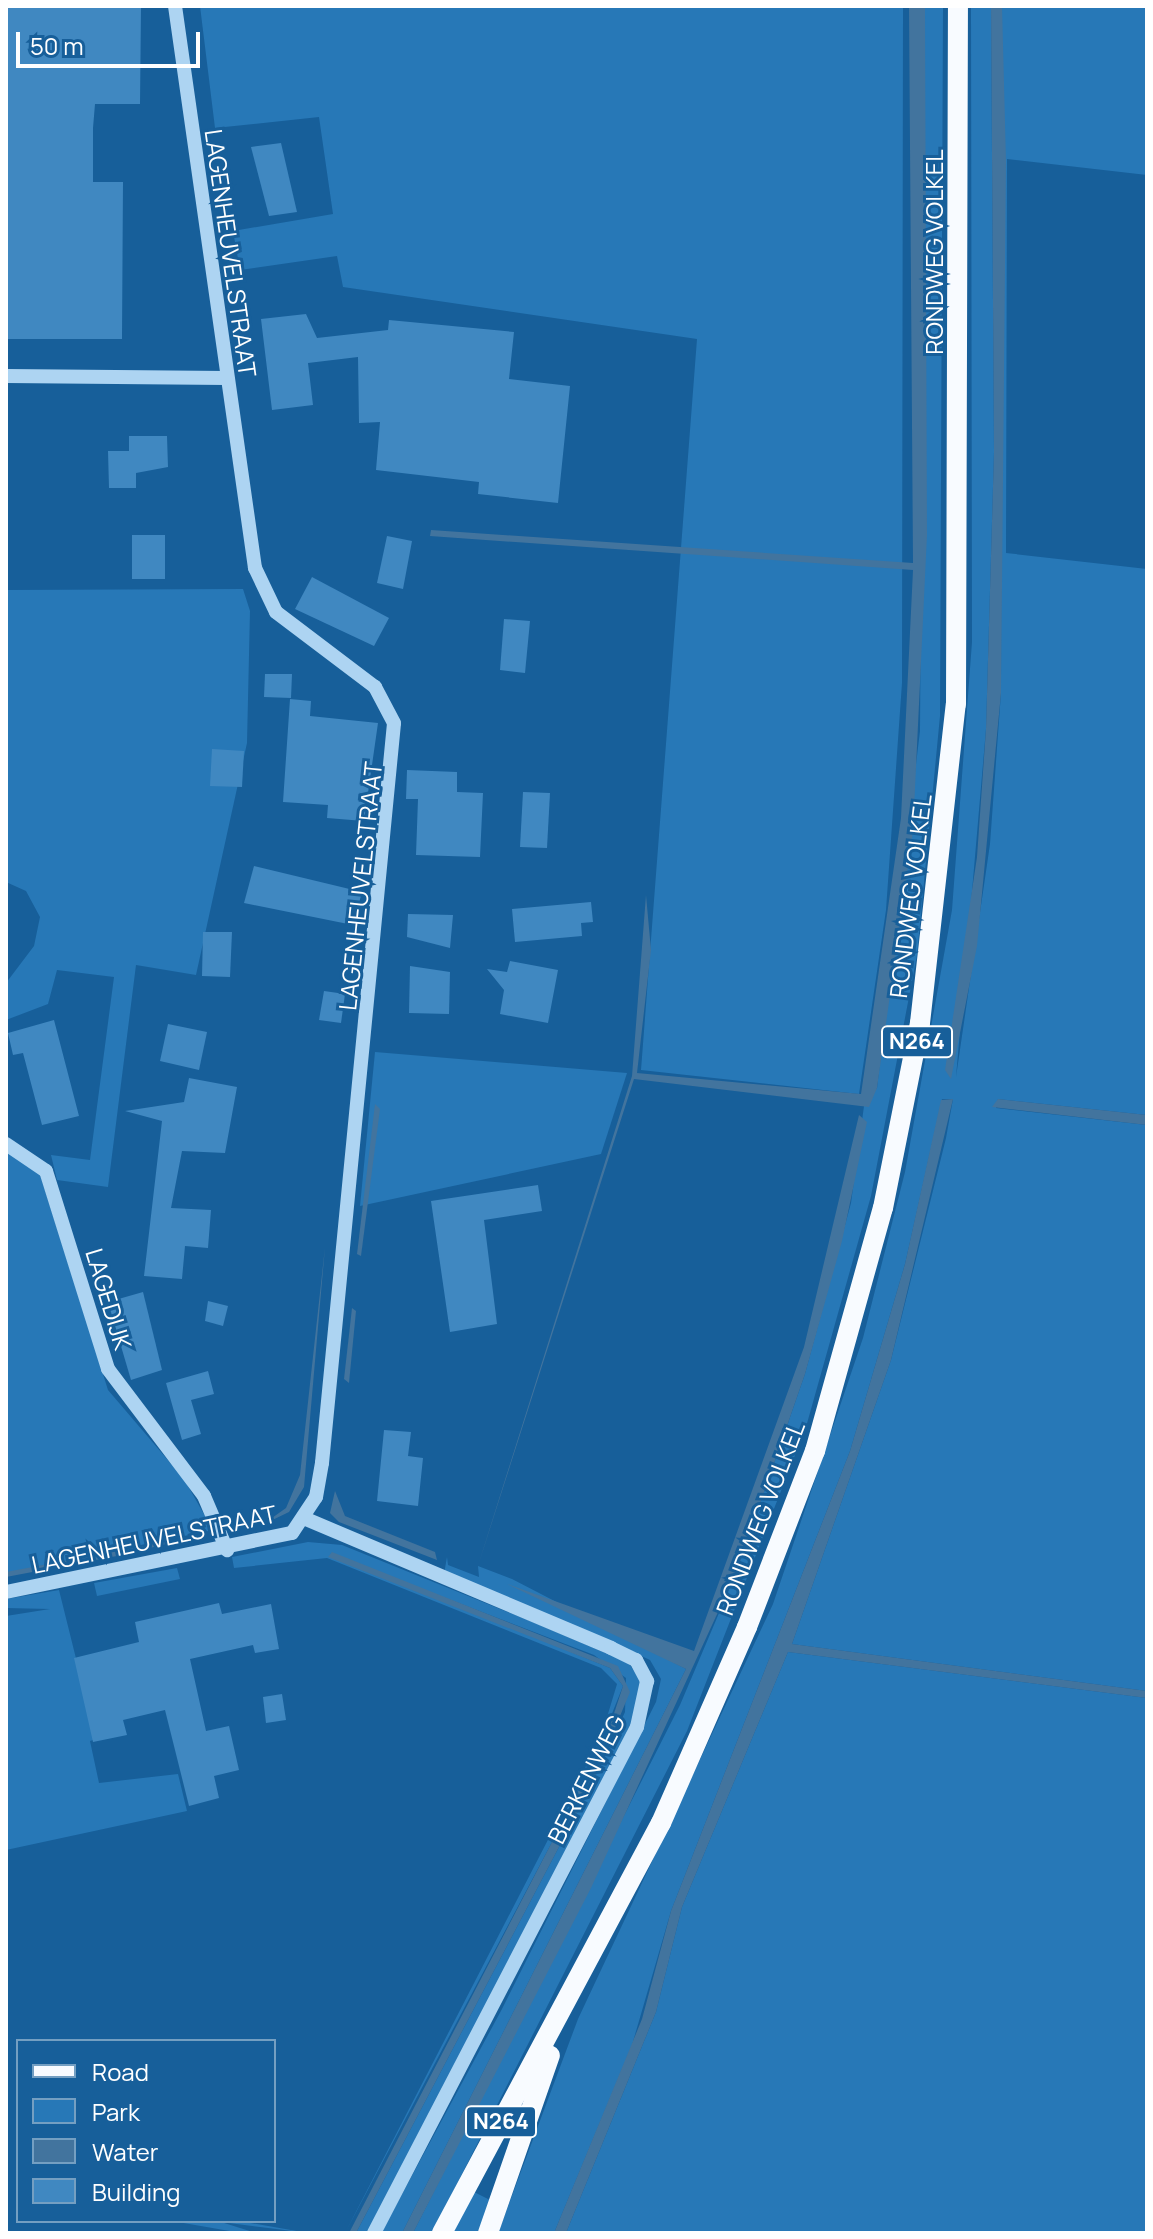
<!DOCTYPE html>
<html>
<head>
<meta charset="utf-8">
<style>
	body { margin:0 }
	#map { position:relative; width:1153px; height:2239px; overflow:hidden; background:#175f9a; font-family:Manrope,sans-serif }
	div>[style] { position:absolute }
	[style*='--x'] { left:calc(var(--x)*1px); top:calc(var(--y)*1px); width:calc(var(--w)*1px); rotate:calc(var(--a)*1deg) }
	.green>* { inset:0; background:#2778b7 }
	.water>* { inset:0; background:#42749e }
	.building>* { inset:0; background:#4088c1 }
	.minor>* { height:14px; margin:-7px; padding:0 7px; transform-origin:7px; border-radius:7px; background:#add4f2 }
	.major>* { height:20px; margin:-10px; padding:0 10px; transform-origin:10px; border-radius:10px; background:#f8fbff }
	span { translate:-50% -50%; white-space:nowrap; text-align:center; line-height:1.15; -webkit-text-stroke:6px #175f9a; paint-order:stroke }
	.shield-label span { padding:2px 6px; background:#175f9a; border:2px solid; border-radius:6px; -webkit-text-stroke-width:0 }
	.shield-label { font-size:22px; color:#fff; font-weight:700 }
	.street-label { font-size:24px; color:#fff }
	.frame { position:absolute; inset:0; border:8px solid #fff; pointer-events:none }
	.legend { position:absolute; left:16px; top:2039px; width:260px; height:184px; box-sizing:border-box; background:#175f9a; border:2px solid #749fc2; margin:0; padding:10px 14px; list-style:none; font-size:24px; color:#fff }
	.legend li { display:flex; align-items:center; gap:16px; height:40px }
	.legend b { width:40px; border:2px solid #749fc2 }
	.scale { position:absolute; left:16px; top:32px; width:184px; height:36px; box-sizing:border-box; border:4px solid #fff; border-top:0; padding-left:10px; font-size:24px; line-height:28px; white-space:nowrap; color:#fff; -webkit-text-stroke:6px #175f9a; paint-order:stroke }
</style>
</head>
<body>
<div id="map">
	<div class="green">
		<div style="clip-path:polygon(200px 6px,903px 6px,902px 683px,886px 910px,859px 1094px,641px 1070px,697px 339px,343px 287px,337px 256px,240px 270px,233px 231px,333px 214px,319px 117px,215px 128px)"></div>
		<div style="clip-path:polygon(925px 6px,943px 6px,940px 716px,917px 955px,871px 1196px,806px 1427px,687px 1731px,432px 2233px,413px 2233px,680px 1705px,736px 1573px,805px 1374px,851px 1203px,864px 1106px,877px 1088px,920px 731px)"></div>
		<div style="clip-path:polygon(971px 6px,991px 6px,994px 452px,986px 729px,956px 1077px,990px 844px,1001px 693px,1002px 6px,1147px 6px,1147px 175px,1007px 159px,1006px 553px,1147px 569px,1147px 1115px,998px 1099px,996px 1108px,1147px 1125px,1147px 1691px,792px 1644px,891px 1360px,946px 1138px,953px 1099px,942px 1099px,905px 1264px,850px 1451px,671px 1911px,632px 2045px,554px 2233px,498px 2233px,578px 2019px,773px 1604px,863px 1338px,905px 1172px,952px 910px,972px 642px)"></div>
		<div style="clip-path:polygon(243px 589px,250px 611px,247px 743px,196px 975px,136px 965px,108px 1187px,57px 1180px,51px 1155px,90px 1160px,114px 977px,57px 970px,48px 1004px,6px 1020px,6px 983px,34px 946px,40px 917px,26px 891px,6px 882px,6px 590px)"></div>
		<div style="clip-path:polygon(375px 1052px,627px 1073px,601px 1154px,360px 1206px)"></div>
		<div style="clip-path:polygon(6px 1146px,37px 1165px,108px 1390px,184px 1479px,213px 1530px,6px 1573px)"></div>
		<div style="clip-path:polygon(308px 1542px,342px 1545px,535px 1623px,629px 1663px,642px 1684px,640px 1711px,368px 2233px,356px 2233px,590px 1788px,625px 1712px,626px 1678px,594px 1655px,329px 1553px,610px 1668px,623px 1686px,587px 1776px,345px 2233px,601px 1737px,617px 1684px,601px 1668px,327px 1558px,234px 1568px,232px 1557px)"></div>
		<div style="clip-path:polygon(447px 1557px,448px 1565px,479px 1577px,478px 1566px,512px 1579px,686px 1669px,402px 2233px,381px 2233px,502px 2009px,656px 1702px,661px 1679px,650px 1660px,622px 1647px,444px 1574px)"></div>
		<div style="clip-path:polygon(177px 1568px,180px 1579px,97px 1596px,94px 1583px)"></div>
		<div style="clip-path:polygon(59px 1590px,96px 1739px,90px 1741px,99px 1783px,178px 1774px,187px 1811px,6px 1850px,6px 1616px,50px 1609px,6px 1608px,6px 1599px)"></div>
		<div style="clip-path:polygon(788px 1652px,1147px 1698px,1147px 2233px,566px 2233px,656px 2012px,682px 1907px)"></div>
		<div style="clip-path:polygon(474px 2192px,490px 2200px,478px 2233px,453px 2233px)"></div>
		<div style="clip-path:polygon(172px 2221px,239px 2221px,308px 2233px,221px 2222px,256px 2233px,241px 2233px)"></div>
	</div>
	<div class="water">
		<div style="clip-path:polygon(909px 6px,925px 6px,927px 535px,913px 831px,877px 1088px,869px 1107px,634px 1079px,477px 1569px,632px 1076px,646px 895px,651px 950px,637px 1073px,861px 1094px,901px 818px,913px 570px,430px 536px,431px 530px,913px 563px)"></div>
		<div style="clip-path:polygon(991px 6px,1002px 6px,1006px 161px,1001px 693px,977px 946px,951px 1079px,945px 1070px,977px 857px,986px 729px,994px 452px)"></div>
		<div style="clip-path:polygon(953px 1099px,891px 1360px,792px 1644px,1147px 1691px,1147px 1698px,788px 1652px,682px 1907px,656px 2012px,566px 2233px,554px 2233px,642px 2019px,671px 1911px,850px 1451px,905px 1264px,941px 1100px)"></div>
		<div style="clip-path:polygon(998px 1099px,1147px 1115px,1147px 1125px,992px 1107px)"></div>
		<div style="clip-path:polygon(375px 1104px,380px 1109px,361px 1256px,357px 1254px)"></div>
		<div style="clip-path:polygon(859px 1115px,867px 1122px,842px 1241px,805px 1374px,736px 1573px,591px 1888px,413px 2233px,402px 2233px,686px 1669px,507px 1584px,694px 1651px,804px 1347px)"></div>
		<div style="clip-path:polygon(325px 1247px,304px 1487px,289px 1512px,262px 1525px,286px 1508px,300px 1475px)"></div>
		<div style="clip-path:polygon(352px 1308px,356px 1311px,349px 1383px,344px 1379px)"></div>
		<div style="clip-path:polygon(335px 1491px,345px 1516px,435px 1552px,437px 1560px,339px 1522px,330px 1513px)"></div>
		<div style="clip-path:polygon(207px 1534px,117px 1556px,6px 1577px,6px 1572px)"></div>
		<div style="clip-path:polygon(332px 1552px,618px 1666px,630px 1692px,590px 1788px,356px 2233px,349px 2233px,606px 1738px,623px 1686px,610px 1668px,328px 1557px)"></div>
	</div>
	<div class="building">
		<div style="clip-path:polygon(6px 6px,141px 6px,140px 104px,95px 104px,93px 128px,93px 182px,123px 182px,122px 339px,6px 339px)"></div>
		<div style="clip-path:polygon(281px 143px,297px 212px,269px 216px,251px 147px)"></div>
		<div style="clip-path:polygon(306px 314px,317px 338px,388px 330px,389px 320px,514px 332px,509px 379px,570px 386px,558px 503px,478px 494px,479px 482px,376px 470px,380px 422px,359px 423px,358px 357px,308px 363px,313px 405px,272px 410px,261px 319px)"></div>
		<div style="clip-path:polygon(129px 436px,167px 436px,168px 467px,136px 473px,136px 488px,109px 488px,108px 451px,129px 451px)"></div>
		<div style="clip-path:polygon(132px 535px,165px 535px,165px 579px,132px 579px)"></div>
		<div style="clip-path:polygon(387px 536px,412px 541px,403px 589px,377px 583px)"></div>
		<div style="clip-path:polygon(312px 577px,389px 618px,374px 646px,295px 609px)"></div>
		<div style="clip-path:polygon(504px 619px,530px 621px,525px 673px,500px 670px)"></div>
		<div style="clip-path:polygon(265px 674px,292px 674px,291px 698px,264px 697px)"></div>
		<div style="clip-path:polygon(290px 699px,311px 701px,310px 716px,378px 723px,364px 821px,327px 818px,328px 805px,283px 802px)"></div>
		<div style="clip-path:polygon(212px 749px,244px 751px,242px 787px,210px 786px)"></div>
		<div style="clip-path:polygon(407px 770px,457px 772px,457px 792px,483px 793px,480px 857px,416px 855px,418px 799px,406px 799px)"></div>
		<div style="clip-path:polygon(523px 792px,550px 793px,547px 848px,520px 847px)"></div>
		<div style="clip-path:polygon(254px 866px,362px 892px,353px 925px,244px 903px)"></div>
		<div style="clip-path:polygon(591px 902px,593px 922px,581px 923px,582px 936px,515px 942px,512px 909px)"></div>
		<div style="clip-path:polygon(408px 914px,453px 915px,450px 948px,407px 937px)"></div>
		<div style="clip-path:polygon(203px 932px,232px 932px,230px 977px,202px 976px)"></div>
		<div style="clip-path:polygon(510px 961px,558px 970px,548px 1023px,500px 1014px,504px 990px,487px 969px,507px 972px)"></div>
		<div style="clip-path:polygon(410px 966px,450px 972px,449px 1014px,409px 1013px)"></div>
		<div style="clip-path:polygon(324px 991px,345px 994px,341px 1023px,319px 1020px)"></div>
		<div style="clip-path:polygon(54px 1020px,79px 1116px,42px 1125px,23px 1053px,13px 1055px,8px 1033px)"></div>
		<div style="clip-path:polygon(168px 1024px,207px 1032px,199px 1070px,160px 1061px)"></div>
		<div style="clip-path:polygon(189px 1078px,237px 1087px,225px 1153px,182px 1151px,171px 1208px,211px 1210px,208px 1248px,185px 1246px,182px 1279px,144px 1276px,162px 1121px,125px 1111px,184px 1102px)"></div>
		<div style="clip-path:polygon(538px 1185px,542px 1211px,484px 1220px,497px 1324px,450px 1332px,431px 1201px)"></div>
		<div style="clip-path:polygon(143px 1292px,162px 1370px,131px 1380px,108px 1302px)"></div>
		<div style="clip-path:polygon(208px 1301px,228px 1306px,223px 1326px,205px 1321px)"></div>
		<div style="clip-path:polygon(208px 1371px,214px 1394px,191px 1400px,201px 1434px,182px 1440px,166px 1383px)"></div>
		<div style="clip-path:polygon(384px 1430px,411px 1432px,408px 1456px,423px 1458px,418px 1506px,377px 1501px)"></div>
		<div style="clip-path:polygon(219px 1603px,222px 1614px,271px 1604px,279px 1649px,255px 1653px,253px 1645px,190px 1659px,206px 1731px,229px 1726px,239px 1770px,214px 1776px,219px 1798px,189px 1806px,165px 1710px,123px 1720px,127px 1735px,93px 1742px,74px 1658px,139px 1642px,135px 1622px)"></div>
		<div style="clip-path:polygon(282px 1694px,286px 1720px,266px 1723px,263px 1697px)"></div>
	</div>
	<div class="minor">
		<div style="--x:6;--y:376;--w:220;--a:0.5"></div>
		<div style="--x:6;--y:1144;--w:48;--a:34"></div>
		<div style="--x:46;--y:1171;--w:207;--a:72.6"></div>
		<div style="--x:108;--y:1369;--w:159;--a:52.9"></div>
		<div style="--x:204;--y:1496;--w:59;--a:66.9"></div>
		<div style="--x:306;--y:1519;--w:331;--a:22.9"></div>
		<div style="--x:611;--y:1648;--w:28;--a:26"></div>
		<div style="--x:636;--y:1660;--w:24;--a:62"></div>
		<div style="--x:647;--y:1681;--w:47;--a:102.3"></div>
		<div style="--x:637;--y:1727;--w:570;--a:117.46"></div>
		<div style="--x:6;--y:1592;--w:292;--a:-11.7"></div>
		<div style="--x:292;--y:1533;--w:43;--a:-56.3"></div>
		<div style="--x:316;--y:1497;--w:35;--a:-80"></div>
		<div style="--x:322;--y:1463;--w:743;--a:-84.44"></div>
		<div style="--x:394;--y:723;--w:41;--a:-117.8"></div>
		<div style="--x:375;--y:687;--w:124;--a:-142.9"></div>
		<div style="--x:276;--y:612;--w:49;--a:-115.5"></div>
		<div style="--x:255;--y:568;--w:568;--a:-98.1"></div>
	</div>
	<div class="major">
		<div style="--x:442;--y:2233;--w:465;--a:-61.9"></div>
		<div style="--x:661;--y:1823;--w:214;--a:-66.3"></div>
		<div style="--x:747;--y:1627;--w:189;--a:-68.9"></div>
		<div style="--x:815;--y:1451;--w:252;--a:-74.4"></div>
		<div style="--x:883;--y:1208;--w:189;--a:-78.7"></div>
		<div style="--x:920;--y:1023;--w:321;--a:-83.6"></div>
		<div style="--x:956;--y:704;--w:698;--a:-89.84"></div>
		<div style="--x:488;--y:2233;--w:188;--a:-70.8"></div>
	</div>
	<div class="shield-label">
		<span style="left:917px;top:1042px">N264</span>
		<span style="left:501px;top:2122px">N264</span>
	</div>
	<div class="street-label">
		<span style="left:934px;top:252px;rotate:-90deg">RONDWEG VOLKEL</span>
		<span style="left:231px;top:253px;rotate:82deg">LAGENHEUVELSTRAAT</span>
		<span style="left:360px;top:886px;rotate:-84deg">LAGENHEUVELSTRAAT</span>
		<span style="left:910px;top:896px;rotate:-83deg">RONDWEG VOLKEL</span>
		<span style="left:109px;top:1299px;rotate:73deg">LAGEDIJK</span>
		<span style="left:760px;top:1518px;rotate:-69deg">RONDWEG VOLKEL</span>
		<span style="left:154px;top:1539px;rotate:-12deg">LAGENHEUVELSTRAAT</span>
		<span style="left:586px;top:1779px;rotate:-63deg">BERKENWEG</span>
	</div>
	<div class="frame"></div>
	<ul class="legend">
	<li><b style="height:10px;background:#f8fbff"></b>Road</li>
	<li><b style="height:22px;background:#2778b7"></b>Park</li>
	<li><b style="height:22px;background:#42749e"></b>Water</li>
	<li><b style="height:22px;background:#4088c1"></b>Building</li>
	</ul>
	<div class="scale">50 m</div>
</div>
</body>
</html>
